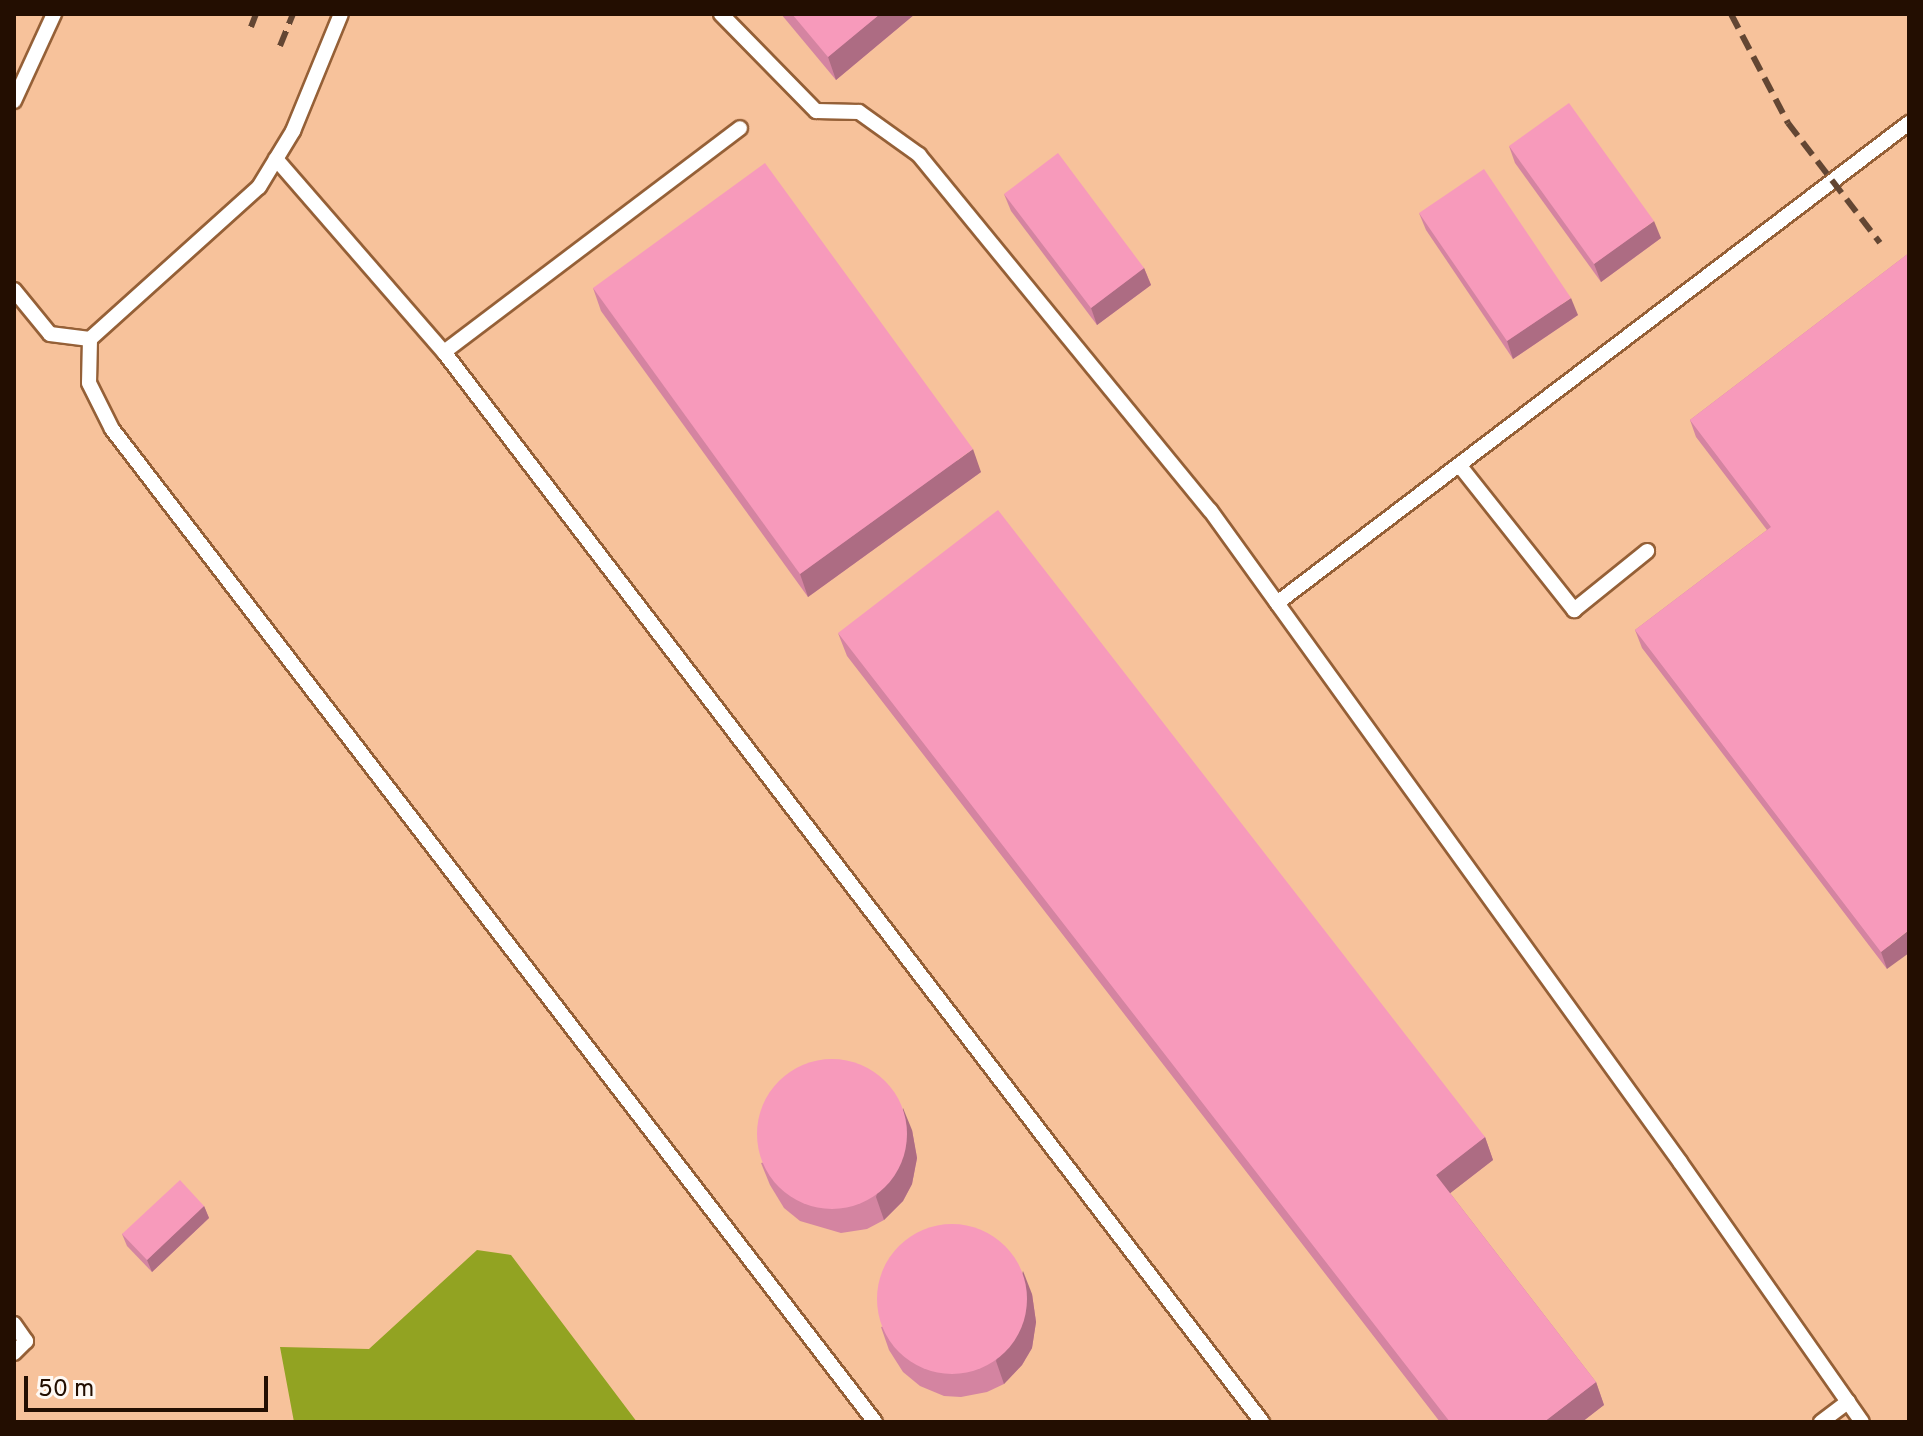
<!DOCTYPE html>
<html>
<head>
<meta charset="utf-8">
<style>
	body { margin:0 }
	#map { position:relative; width:1923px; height:1436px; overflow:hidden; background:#feceab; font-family:Overpass,sans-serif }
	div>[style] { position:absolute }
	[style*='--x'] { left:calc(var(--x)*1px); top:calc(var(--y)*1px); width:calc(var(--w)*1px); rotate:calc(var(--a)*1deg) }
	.built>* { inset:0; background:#f7c29b }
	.forest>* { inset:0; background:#92a322 }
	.roads { filter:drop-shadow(2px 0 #956037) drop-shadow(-2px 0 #956037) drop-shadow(0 2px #956037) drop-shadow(0 -2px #956037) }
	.service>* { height:14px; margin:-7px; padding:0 7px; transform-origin:7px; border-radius:7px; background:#fff }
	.rail>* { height:6px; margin-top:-3px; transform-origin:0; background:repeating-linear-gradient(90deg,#634633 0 16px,transparent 0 24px) }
	.wall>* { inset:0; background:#d484a1 }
	.shaded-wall>* { inset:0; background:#ad6c83 }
	.building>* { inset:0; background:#f79abb }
	.round { border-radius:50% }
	span { translate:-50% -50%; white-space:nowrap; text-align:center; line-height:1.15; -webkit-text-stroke:6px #fff9f4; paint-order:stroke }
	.frame { position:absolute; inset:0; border:16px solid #230e01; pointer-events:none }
	.scale { position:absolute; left:24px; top:1376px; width:244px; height:36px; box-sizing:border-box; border:4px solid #230e01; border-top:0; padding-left:10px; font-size:24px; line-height:28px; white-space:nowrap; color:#230e01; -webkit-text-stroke:6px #fff9f4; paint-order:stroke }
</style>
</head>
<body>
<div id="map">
	<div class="built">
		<div style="clip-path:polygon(14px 14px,1909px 14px,1909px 1422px,14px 1422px)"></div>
	</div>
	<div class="forest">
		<div style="clip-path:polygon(477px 1250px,511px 1255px,637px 1422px,294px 1422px,280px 1347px,369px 1349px)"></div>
	</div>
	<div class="roads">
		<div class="service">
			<div style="--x:721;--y:14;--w:136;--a:45.6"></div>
			<div style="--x:816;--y:111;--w:43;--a:1.3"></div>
			<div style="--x:859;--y:112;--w:74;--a:35.6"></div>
			<div style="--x:919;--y:155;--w:459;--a:50.7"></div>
			<div style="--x:1210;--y:510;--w:804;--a:54.21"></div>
			<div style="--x:1680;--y:1162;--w:317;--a:55"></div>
			<div style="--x:14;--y:101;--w:96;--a:-65.3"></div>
			<div style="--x:276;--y:159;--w:256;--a:49"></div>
			<div style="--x:444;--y:352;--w:1347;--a:52.6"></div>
			<div style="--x:14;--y:290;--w:57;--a:50.7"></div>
			<div style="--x:50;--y:334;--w:40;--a:7.1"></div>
			<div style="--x:90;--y:339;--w:227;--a:-42"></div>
			<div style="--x:259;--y:187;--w:66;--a:-58.7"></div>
			<div style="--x:293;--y:131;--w:126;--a:-67.7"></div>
			<div style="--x:90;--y:339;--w:44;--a:91.3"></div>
			<div style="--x:89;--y:383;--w:51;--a:63.4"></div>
			<div style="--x:112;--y:429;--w:1252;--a:52.46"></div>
			<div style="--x:444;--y:352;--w:371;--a:-37.1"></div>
			<div style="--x:1460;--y:466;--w:184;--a:51.6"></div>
			<div style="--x:1574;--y:610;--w:94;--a:-38.9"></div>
			<div style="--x:1277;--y:603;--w:794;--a:-37.22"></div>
			<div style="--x:14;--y:1324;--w:21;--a:55"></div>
			<div style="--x:26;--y:1341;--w:17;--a:135"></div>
			<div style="--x:1821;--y:1422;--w:34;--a:-37"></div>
		</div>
	</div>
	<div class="rail">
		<div style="--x:1731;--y:14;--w:123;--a:62.4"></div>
		<div style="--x:1788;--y:123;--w:151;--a:52.5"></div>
		<div style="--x:251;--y:27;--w:14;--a:-69"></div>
		<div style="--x:280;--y:46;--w:35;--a:-68"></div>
	</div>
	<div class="wall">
		<div style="clip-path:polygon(781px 14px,915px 14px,836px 80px)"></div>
		<div style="clip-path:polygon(1509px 146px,1661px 238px,1601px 282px,1515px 163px)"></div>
		<div style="clip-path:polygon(1004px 194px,1144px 268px,1151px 285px,1097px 325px,1011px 211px)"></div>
		<div style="clip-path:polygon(1419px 213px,1578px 315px,1513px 359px,1426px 230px)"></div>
		<div style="clip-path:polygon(1909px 253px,1887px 969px,1642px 648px,1635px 630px,1767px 530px,1696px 437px,1690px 420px)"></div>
		<div style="clip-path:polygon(593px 288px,981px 472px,808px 597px,601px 311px)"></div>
		<div style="clip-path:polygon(838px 633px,1485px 1137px,1493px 1160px,1450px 1193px,1596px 1382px,1604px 1405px,1582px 1422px,1440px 1422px,847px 656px)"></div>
		<div style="clip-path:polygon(912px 1130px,917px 1158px,912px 1184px,903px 1201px,884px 1220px,867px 1229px,841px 1233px,800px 1221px,784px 1208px,770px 1185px,761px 1163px)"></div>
		<div style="clip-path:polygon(204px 1206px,209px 1218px,152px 1272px,127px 1246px,122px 1234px)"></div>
		<div style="clip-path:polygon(1032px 1294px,1036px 1322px,1032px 1348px,1022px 1365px,1004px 1384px,987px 1392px,961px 1397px,944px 1396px,920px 1386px,903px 1372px,889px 1350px,881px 1327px)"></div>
	</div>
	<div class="shaded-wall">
		<div style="clip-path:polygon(880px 14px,915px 14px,836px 80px,828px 57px)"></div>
		<div style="clip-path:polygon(1654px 221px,1661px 238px,1601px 282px,1594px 264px)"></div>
		<div style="clip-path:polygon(1144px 268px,1151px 285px,1097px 325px,1091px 308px)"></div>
		<div style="clip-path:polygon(1571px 298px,1578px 315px,1513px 359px,1507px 341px)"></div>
		<div style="clip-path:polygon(973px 449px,981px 472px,808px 597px,800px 574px)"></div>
		<div style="clip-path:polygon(1909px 930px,1909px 953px,1887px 969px,1881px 952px)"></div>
		<div style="clip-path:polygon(903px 1108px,912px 1130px,917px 1158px,912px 1184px,903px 1201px,884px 1220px,876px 1197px)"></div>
		<div style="clip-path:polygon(1485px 1137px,1493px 1160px,1444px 1198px,1436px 1175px)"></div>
		<div style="clip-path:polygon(204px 1206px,209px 1218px,152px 1272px,147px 1260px)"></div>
		<div style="clip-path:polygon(1023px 1271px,1032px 1294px,1036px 1322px,1032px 1348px,1022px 1365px,1004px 1384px,996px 1361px)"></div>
		<div style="clip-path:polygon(1596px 1382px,1604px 1405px,1582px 1422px,1544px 1422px)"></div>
	</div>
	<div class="building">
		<div style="clip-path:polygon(792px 14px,880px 14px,828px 57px)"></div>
		<div style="clip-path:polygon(1569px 103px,1654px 221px,1594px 264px,1509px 146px)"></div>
		<div style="clip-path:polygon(1058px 153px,1144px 268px,1091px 308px,1004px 194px)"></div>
		<div style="clip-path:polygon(765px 163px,973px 449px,800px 574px,593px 288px)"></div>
		<div style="clip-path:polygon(1484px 169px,1571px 298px,1507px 341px,1419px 213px)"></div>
		<div style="clip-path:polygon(1909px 253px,1909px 930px,1881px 952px,1635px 630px,1771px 527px,1690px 420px)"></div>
		<div style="clip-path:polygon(998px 510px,1485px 1137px,1436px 1175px,1596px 1382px,1544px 1422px,1450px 1422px,838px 633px)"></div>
		<div class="round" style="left:757px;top:1059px;width:150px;height:150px"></div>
		<div style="clip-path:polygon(180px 1180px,204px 1206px,147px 1260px,122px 1234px)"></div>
		<div class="round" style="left:877px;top:1224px;width:150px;height:150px"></div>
	</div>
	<div class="frame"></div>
	<div class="scale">50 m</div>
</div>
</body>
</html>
